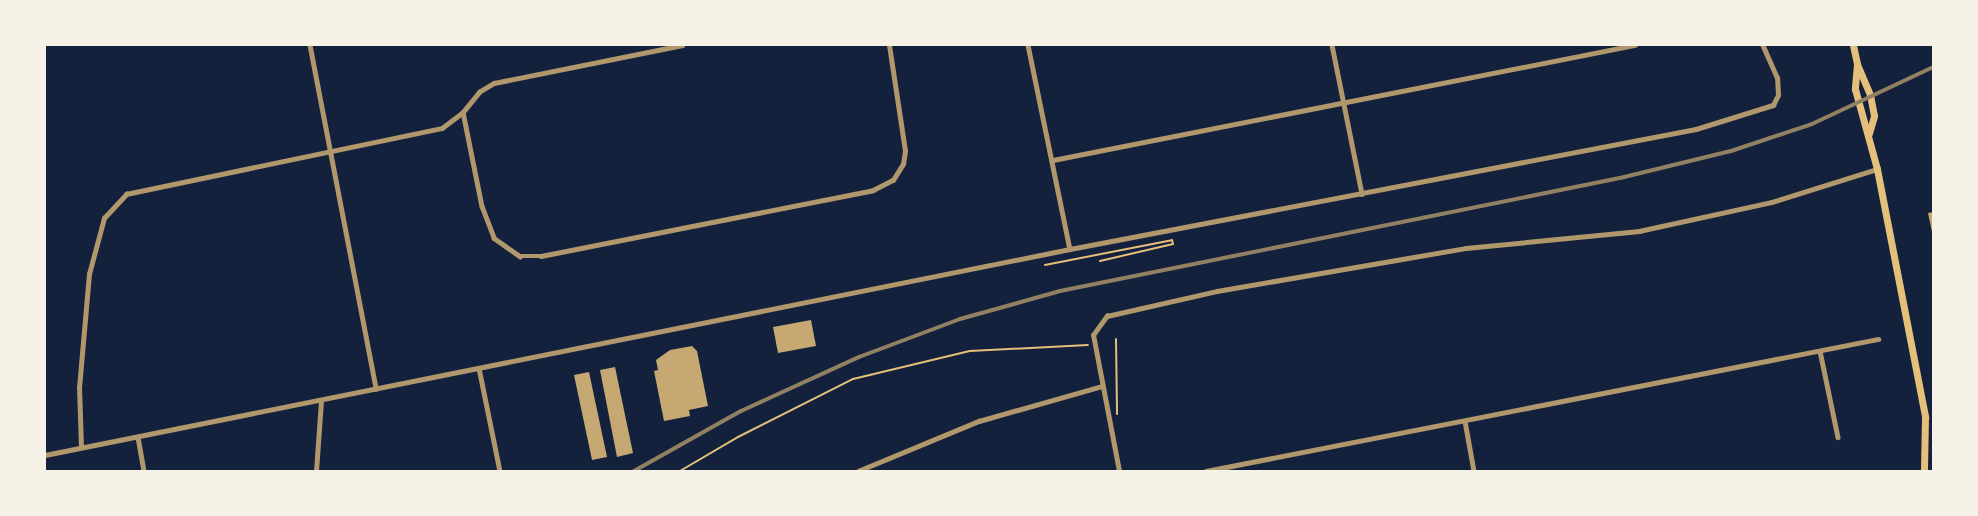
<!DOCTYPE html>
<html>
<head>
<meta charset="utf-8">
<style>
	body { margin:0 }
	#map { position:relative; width:1978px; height:516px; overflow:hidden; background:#14213d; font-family:"Open Sans",sans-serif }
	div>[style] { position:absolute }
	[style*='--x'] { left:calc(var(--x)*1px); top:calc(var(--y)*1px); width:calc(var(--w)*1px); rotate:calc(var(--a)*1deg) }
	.building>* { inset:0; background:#c6a872 }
	.path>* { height:2px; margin:-1px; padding:0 1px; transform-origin:1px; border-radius:1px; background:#e5c07b }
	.minor>* { height:4.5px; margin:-2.25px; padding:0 2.25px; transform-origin:2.25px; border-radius:2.25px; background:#b1986c }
	.secondary>* { height:7px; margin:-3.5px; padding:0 3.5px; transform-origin:3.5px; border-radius:3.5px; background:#e5c07b }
	.rail>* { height:4px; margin:-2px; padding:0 2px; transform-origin:2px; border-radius:2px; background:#918062 }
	span { translate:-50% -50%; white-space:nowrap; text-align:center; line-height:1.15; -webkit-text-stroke:4.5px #f6f1e7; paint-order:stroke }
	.frame { position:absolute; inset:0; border:46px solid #f6f1e7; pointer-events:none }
</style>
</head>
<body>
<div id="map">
	<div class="building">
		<div style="clip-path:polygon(1933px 212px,1933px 232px,1932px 232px,1928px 213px)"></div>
		<div style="clip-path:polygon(811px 320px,816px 346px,778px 353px,773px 327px)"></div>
		<div style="clip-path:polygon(692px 346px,697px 351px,708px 406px,689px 410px,690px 416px,664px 421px,654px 371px,658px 370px,656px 360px,670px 350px)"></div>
		<div style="clip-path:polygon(615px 367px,633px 453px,617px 457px,600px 370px)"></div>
		<div style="clip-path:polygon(589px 372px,607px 457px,592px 460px,574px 375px)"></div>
	</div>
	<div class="path">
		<div style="--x:1045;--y:265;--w:129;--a:-11.1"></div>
		<div style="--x:1172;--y:240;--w:4;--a:76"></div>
		<div style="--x:1173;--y:244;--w:75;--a:166.9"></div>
		<div style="--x:1116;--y:339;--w:75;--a:89.2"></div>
		<div style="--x:680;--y:471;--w:67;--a:-30.4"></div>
		<div style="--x:738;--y:437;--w:129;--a:-26.8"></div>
		<div style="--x:853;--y:379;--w:120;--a:-13.5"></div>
		<div style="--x:970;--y:351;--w:118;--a:-2.9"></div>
	</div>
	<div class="minor">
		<div style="--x:310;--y:45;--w:350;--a:79.1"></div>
		<div style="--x:1028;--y:45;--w:208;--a:78.4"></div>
		<div style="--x:1332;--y:45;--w:152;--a:78.6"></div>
		<div style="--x:463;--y:112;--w:96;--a:78.6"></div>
		<div style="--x:482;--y:206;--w:34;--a:69"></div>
		<div style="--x:494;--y:238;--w:32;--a:35"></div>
		<div style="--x:520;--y:256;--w:21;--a:0"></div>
		<div style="--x:541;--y:256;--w:338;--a:-11.2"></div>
		<div style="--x:873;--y:190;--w:22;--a:-27"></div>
		<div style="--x:893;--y:180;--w:19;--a:-58"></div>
		<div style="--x:903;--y:164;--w:13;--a:-81"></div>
		<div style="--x:905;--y:151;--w:107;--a:-98.6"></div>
		<div style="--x:1053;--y:160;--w:593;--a:-11.18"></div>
		<div style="--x:1820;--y:351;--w:88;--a:78.2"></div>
		<div style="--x:479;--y:368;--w:105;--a:78.5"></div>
		<div style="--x:1465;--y:421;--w:51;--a:79.8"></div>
		<div style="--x:138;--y:437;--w:35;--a:80"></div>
		<div style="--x:81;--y:447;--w:59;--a:-91.9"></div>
		<div style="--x:79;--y:388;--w:114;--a:-85"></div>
		<div style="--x:89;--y:274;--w:58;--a:-75"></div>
		<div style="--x:104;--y:218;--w:33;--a:-47"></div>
		<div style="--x:126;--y:194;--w:323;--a:-11.8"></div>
		<div style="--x:442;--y:128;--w:26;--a:-37"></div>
		<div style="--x:463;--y:112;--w:26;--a:-51"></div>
		<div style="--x:479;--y:92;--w:17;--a:-31"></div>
		<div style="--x:494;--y:83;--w:192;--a:-11.4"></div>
		<div style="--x:45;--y:455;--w:1045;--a:-11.36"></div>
		<div style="--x:1070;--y:249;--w:637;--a:-10.85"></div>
		<div style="--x:1696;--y:129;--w:81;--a:-17.3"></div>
		<div style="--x:1773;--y:105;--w:11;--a:-63"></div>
		<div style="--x:1778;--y:95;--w:17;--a:-93"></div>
		<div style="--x:1777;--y:78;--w:36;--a:-114"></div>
		<div style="--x:316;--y:471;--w:69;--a:-85.9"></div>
		<div style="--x:858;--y:471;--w:131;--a:-22.5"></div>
		<div style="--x:979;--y:421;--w:128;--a:-15.9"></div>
		<div style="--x:1119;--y:471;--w:138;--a:-100.8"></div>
		<div style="--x:1093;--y:335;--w:24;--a:-54"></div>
		<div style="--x:1107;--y:316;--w:113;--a:-12.8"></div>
		<div style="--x:1217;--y:291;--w:253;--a:-9.8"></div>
		<div style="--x:1466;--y:248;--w:174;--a:-5.6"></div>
		<div style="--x:1639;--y:231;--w:136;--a:-12.3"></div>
		<div style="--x:1772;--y:202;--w:110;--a:-17.4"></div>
		<div style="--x:1206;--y:471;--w:685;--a:-11.11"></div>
	</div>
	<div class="secondary">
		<div style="--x:1853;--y:45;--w:19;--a:78"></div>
		<div style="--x:1857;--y:64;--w:25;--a:95"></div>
		<div style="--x:1855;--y:89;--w:83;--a:74.6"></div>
		<div style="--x:1877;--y:169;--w:253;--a:79"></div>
		<div style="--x:1925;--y:417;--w:54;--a:91.1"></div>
		<div style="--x:1857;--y:64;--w:34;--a:67"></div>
		<div style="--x:1870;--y:95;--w:21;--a:79"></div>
		<div style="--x:1874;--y:116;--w:18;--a:106"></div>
	</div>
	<div class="rail">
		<div style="--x:634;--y:471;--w:123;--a:-29.3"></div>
		<div style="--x:741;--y:411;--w:130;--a:-24.6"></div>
		<div style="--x:859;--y:357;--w:108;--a:-20.6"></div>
		<div style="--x:960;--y:319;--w:104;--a:-15.6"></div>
		<div style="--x:1060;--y:291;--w:571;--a:-11.41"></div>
		<div style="--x:1620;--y:178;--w:114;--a:-13.7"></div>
		<div style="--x:1731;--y:151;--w:85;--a:-18.4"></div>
		<div style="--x:1812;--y:124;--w:134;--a:-25.2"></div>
	</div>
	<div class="frame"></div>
</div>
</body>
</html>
